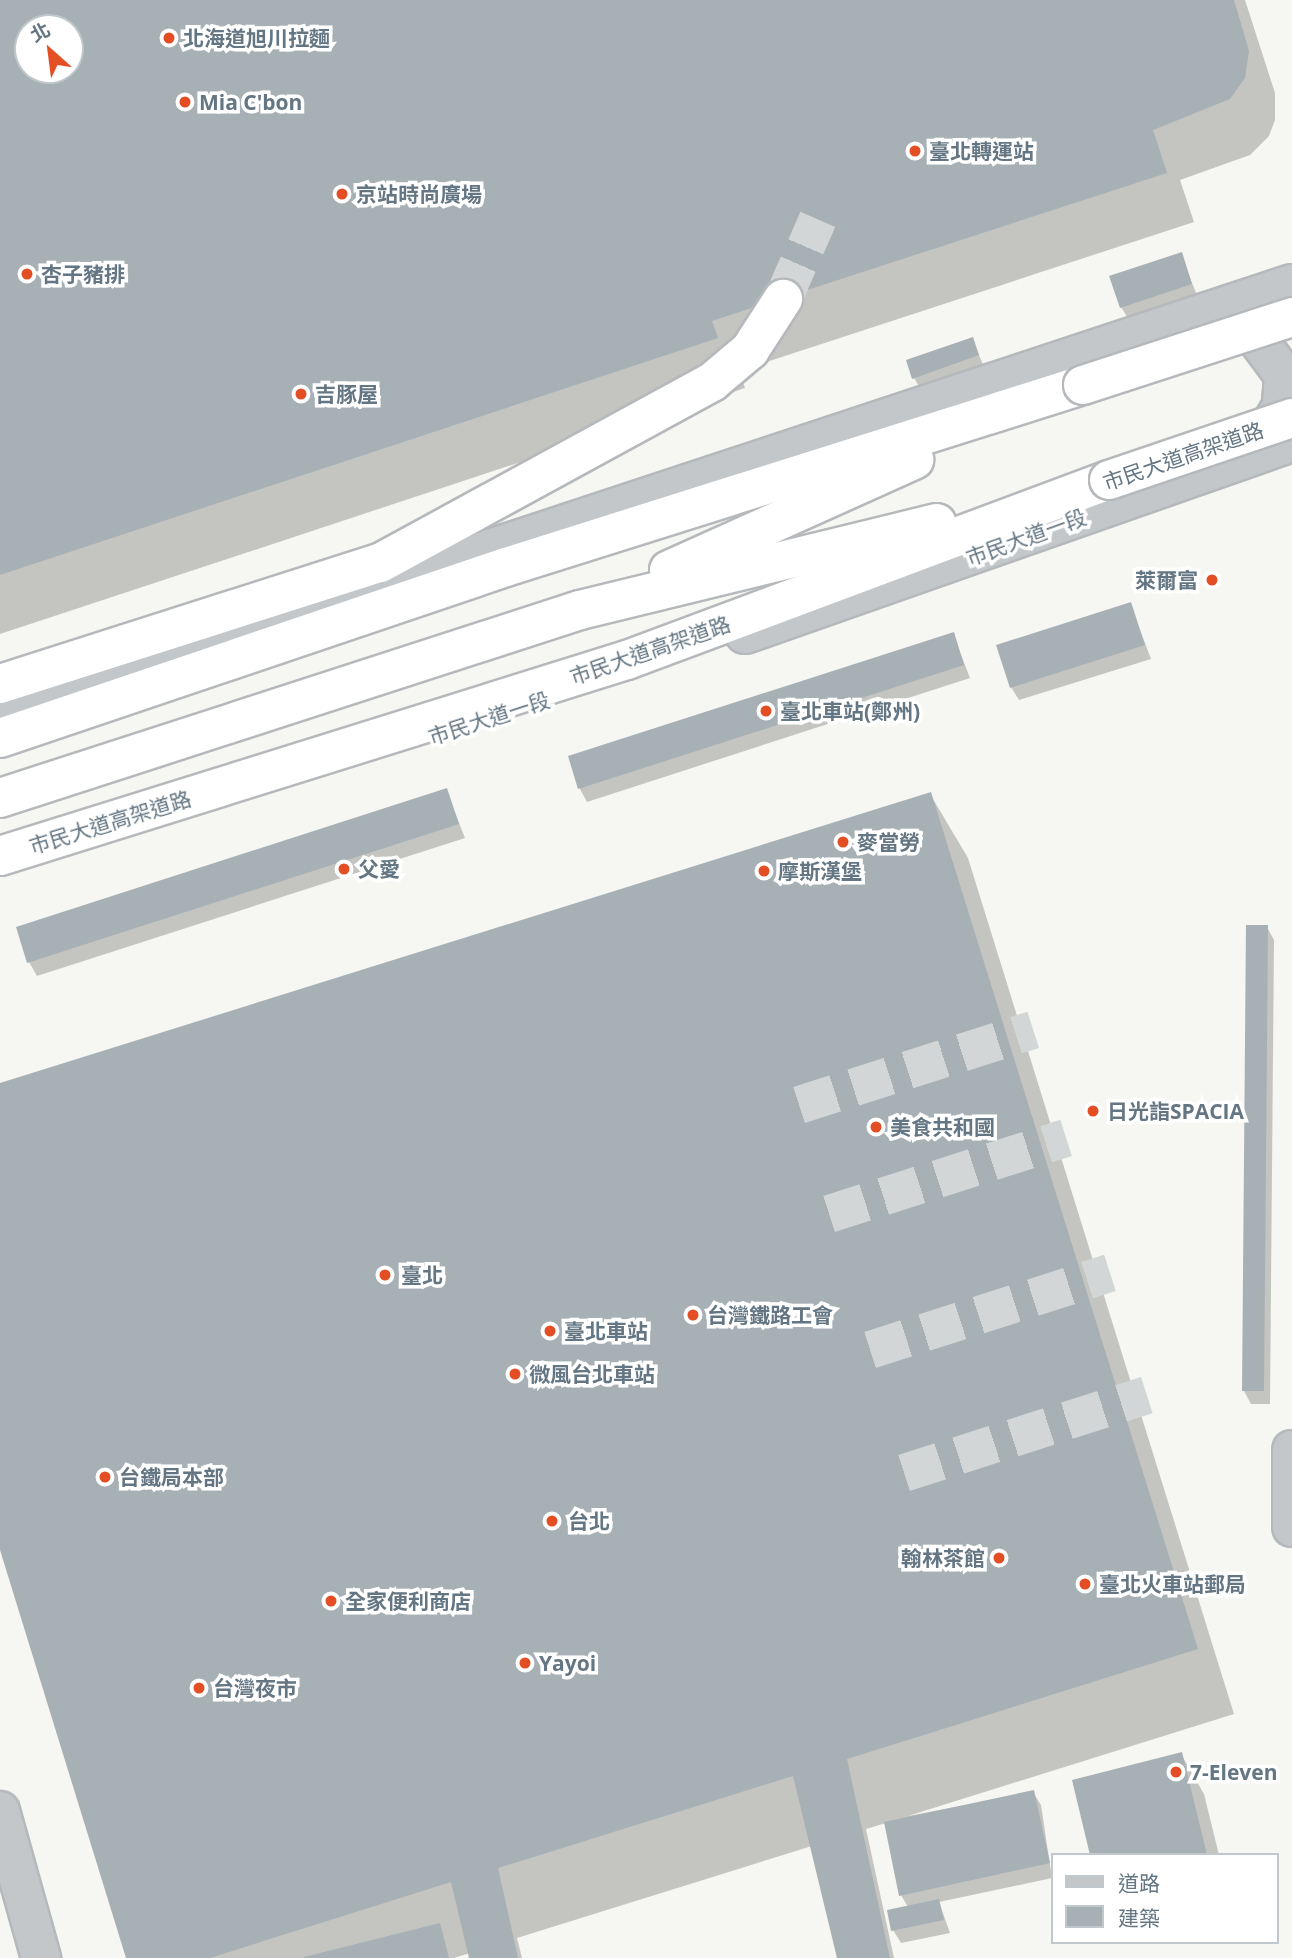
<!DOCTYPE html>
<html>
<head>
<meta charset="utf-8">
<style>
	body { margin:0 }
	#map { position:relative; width:1292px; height:1958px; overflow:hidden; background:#f6f6f2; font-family:"Open Sans","Noto Sans TC",sans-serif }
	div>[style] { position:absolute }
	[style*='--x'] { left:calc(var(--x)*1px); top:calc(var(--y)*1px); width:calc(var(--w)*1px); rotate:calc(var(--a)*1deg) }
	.shadow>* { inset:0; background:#0003 }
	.building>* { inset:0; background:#a7b0b5 }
	.minor-tunnel>* { height:38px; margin-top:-19px; transform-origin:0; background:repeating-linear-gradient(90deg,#d2d6d6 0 38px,transparent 0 57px) }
	.highway-tunnel>* { height:38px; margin-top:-19px; transform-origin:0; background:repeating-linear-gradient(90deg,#d2d6d6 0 38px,transparent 0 57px) }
	.roads { filter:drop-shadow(2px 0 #b6b9bc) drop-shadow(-2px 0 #b6b9bc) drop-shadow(0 2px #b6b9bc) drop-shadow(0 -2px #b6b9bc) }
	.minor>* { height:38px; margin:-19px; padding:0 19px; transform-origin:19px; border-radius:19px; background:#c3c7ca }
	.highway>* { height:38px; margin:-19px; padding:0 19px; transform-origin:19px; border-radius:19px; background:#fff }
	.bridges { filter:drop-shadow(2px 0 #b6b9bc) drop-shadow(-2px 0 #b6b9bc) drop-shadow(0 2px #b6b9bc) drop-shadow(0 -2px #b6b9bc) }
	.highway-bridge>* { height:38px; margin:-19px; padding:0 19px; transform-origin:19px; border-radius:19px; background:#fff }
	.dots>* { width:19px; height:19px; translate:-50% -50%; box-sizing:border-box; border:4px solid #fff; border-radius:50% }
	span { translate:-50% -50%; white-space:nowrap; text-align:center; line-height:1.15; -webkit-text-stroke:7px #fff; paint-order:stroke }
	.poi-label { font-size:21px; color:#647683; font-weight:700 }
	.left { translate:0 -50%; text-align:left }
	.right { translate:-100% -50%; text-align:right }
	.street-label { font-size:21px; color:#647683 }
	.legend { position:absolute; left:1051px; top:1853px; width:228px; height:91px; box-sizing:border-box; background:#fff; border:2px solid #c1c8cd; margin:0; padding:9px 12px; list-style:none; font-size:21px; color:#647683 }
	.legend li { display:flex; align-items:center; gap:14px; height:35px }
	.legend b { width:35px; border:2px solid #c1c8cd }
	.north { position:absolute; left:14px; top:14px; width:70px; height:70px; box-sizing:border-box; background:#fff; border:2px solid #c1c8cd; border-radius:50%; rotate:332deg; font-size:19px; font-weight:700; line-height:28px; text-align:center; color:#647683 }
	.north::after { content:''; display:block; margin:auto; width:24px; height:32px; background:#e44e24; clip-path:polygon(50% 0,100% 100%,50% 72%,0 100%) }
</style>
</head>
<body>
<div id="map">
	<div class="shadow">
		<div style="clip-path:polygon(evenodd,0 0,1245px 0,1275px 93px,1275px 120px,1269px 136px,1250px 155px,1180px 180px,1194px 222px,739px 371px,745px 388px,0 634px,0 0,28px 28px,70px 28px,70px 70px,28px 70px,28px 28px)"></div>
		<div style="clip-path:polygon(1181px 255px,1198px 298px,1129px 320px,1121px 307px)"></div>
		<div style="clip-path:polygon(972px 339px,985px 369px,922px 391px,914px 378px)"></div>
		<div style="clip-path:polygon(1130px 604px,1151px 659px,1019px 700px,1011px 687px)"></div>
		<div style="clip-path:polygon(953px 634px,970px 678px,587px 802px,580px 789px,570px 758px)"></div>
		<div style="clip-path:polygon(446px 790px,465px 838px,37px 976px,29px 962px,19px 928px)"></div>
		<div style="clip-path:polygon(930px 794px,968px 858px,1234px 1714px,908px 1816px,1033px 1792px,1041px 1805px,1052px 1878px,939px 1902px,950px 1933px,901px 1943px,893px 1930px,908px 1907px,901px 1895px,886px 1823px,866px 1829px,894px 1958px,839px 1958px,812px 1846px,517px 1938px,522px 1958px,471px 1958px,470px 1953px,454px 1958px,128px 1958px,0 1545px,0 1085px)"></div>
		<div style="clip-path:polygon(1267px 927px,1274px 940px,1270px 1404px,1251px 1404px,1244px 1391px)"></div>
		<div style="clip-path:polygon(1181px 1754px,1204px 1794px,1219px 1855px,1092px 1855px)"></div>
	</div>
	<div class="building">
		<div style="clip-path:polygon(evenodd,0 0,1234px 0,1249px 51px,1245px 78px,1230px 99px,1153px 130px,1167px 173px,712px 321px,718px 338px,0 575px,0 0,28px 28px,70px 28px,70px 70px,28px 70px,28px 28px)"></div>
		<div style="clip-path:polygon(1182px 252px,1192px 284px,1120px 308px,1109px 276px)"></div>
		<div style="clip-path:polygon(973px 337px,979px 355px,912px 379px,906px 360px)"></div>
		<div style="clip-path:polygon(1131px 602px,1145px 645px,1010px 688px,996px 645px)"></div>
		<div style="clip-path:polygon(954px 632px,964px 665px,578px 789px,568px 756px)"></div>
		<div style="clip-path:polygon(447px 788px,459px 824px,27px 963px,16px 927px)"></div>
		<div style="clip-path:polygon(931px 792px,1198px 1649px,847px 1759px,890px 1958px,837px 1958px,793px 1776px,498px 1868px,518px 1958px,469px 1958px,451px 1882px,210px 1958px,126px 1958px,0 1550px,0 1083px)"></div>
		<div style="clip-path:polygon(1246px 925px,1268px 925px,1264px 1391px,1242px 1391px)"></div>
		<div style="clip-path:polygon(1182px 1752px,1207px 1855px,1090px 1855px,1072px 1780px)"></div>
		<div style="clip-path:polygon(1034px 1790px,1050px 1863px,899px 1896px,884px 1822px)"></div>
		<div style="clip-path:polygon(939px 1899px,944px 1920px,891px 1931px,887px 1910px)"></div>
		<div style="clip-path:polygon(440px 1923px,449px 1958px,304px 1958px,304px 1957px)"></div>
	</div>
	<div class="minor-tunnel">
		<div style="--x:799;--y:1105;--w:246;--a:-17.8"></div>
		<div style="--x:829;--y:1214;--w:249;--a:-17.8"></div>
		<div style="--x:870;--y:1350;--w:252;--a:-17.8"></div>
		<div style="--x:904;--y:1473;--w:255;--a:-17.8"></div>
	</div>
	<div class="highway-tunnel">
		<div style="--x:783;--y:299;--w:87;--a:-66.4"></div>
	</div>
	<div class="roads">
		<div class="minor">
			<div style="--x:1227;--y:314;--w:21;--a:28"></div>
			<div style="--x:1246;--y:324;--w:64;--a:53.3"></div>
			<div style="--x:1284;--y:375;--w:31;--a:94"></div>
			<div style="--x:1282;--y:406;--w:48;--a:120.3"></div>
			<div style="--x:745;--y:634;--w:580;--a:-19.34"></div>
			<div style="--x:0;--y:711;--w:1361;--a:-18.29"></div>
			<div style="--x:1292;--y:1450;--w:77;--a:90"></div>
			<div style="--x:0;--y:1811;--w:153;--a:74.4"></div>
		</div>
		<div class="highway">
			<div style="--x:669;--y:570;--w:269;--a:-24.2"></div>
			<div style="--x:0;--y:684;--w:399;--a:-17.7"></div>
			<div style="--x:380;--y:563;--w:378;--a:-28.6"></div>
			<div style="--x:712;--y:382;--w:50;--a:-40.1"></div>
			<div style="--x:750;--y:350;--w:61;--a:-57.1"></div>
			<div style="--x:0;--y:738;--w:534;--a:-18.67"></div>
			<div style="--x:506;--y:567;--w:605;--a:-17.51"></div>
			<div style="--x:0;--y:798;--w:610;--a:-17.96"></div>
			<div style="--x:580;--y:610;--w:367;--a:-13.7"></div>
			<div style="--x:0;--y:856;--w:657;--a:-17.36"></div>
			<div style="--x:627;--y:660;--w:515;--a:-20.48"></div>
		</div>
	</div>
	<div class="bridges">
		<div class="highway-bridge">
			<div style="--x:1083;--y:385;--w:220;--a:-18"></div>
			<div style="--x:1109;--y:480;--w:193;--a:-18.7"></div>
		</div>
	</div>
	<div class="dots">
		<div style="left:169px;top:38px;background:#e44e24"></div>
		<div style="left:185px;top:102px;background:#e44e24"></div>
		<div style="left:915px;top:151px;background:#e44e24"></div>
		<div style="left:342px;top:194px;background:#e44e24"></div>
		<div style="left:27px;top:274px;background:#e44e24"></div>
		<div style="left:301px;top:394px;background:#e44e24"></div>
		<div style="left:1212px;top:580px;background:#e44e24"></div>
		<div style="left:766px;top:711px;background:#e44e24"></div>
		<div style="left:843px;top:842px;background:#e44e24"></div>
		<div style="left:344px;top:869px;background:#e44e24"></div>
		<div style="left:764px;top:871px;background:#e44e24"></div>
		<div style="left:1093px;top:1111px;background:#e44e24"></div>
		<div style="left:876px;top:1127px;background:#e44e24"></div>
		<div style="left:385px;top:1275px;background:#e44e24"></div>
		<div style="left:693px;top:1315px;background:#e44e24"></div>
		<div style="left:550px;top:1331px;background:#e44e24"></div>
		<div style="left:515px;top:1374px;background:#e44e24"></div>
		<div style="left:105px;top:1477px;background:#e44e24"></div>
		<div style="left:552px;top:1521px;background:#e44e24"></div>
		<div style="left:999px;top:1558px;background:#e44e24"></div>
		<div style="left:1085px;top:1584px;background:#e44e24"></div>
		<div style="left:331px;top:1601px;background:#e44e24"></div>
		<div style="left:525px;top:1663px;background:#e44e24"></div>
		<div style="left:199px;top:1688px;background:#e44e24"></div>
		<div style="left:1176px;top:1772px;background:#e44e24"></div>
	</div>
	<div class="poi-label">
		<span class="left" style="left:183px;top:38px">北海道旭川拉麵</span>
		<span class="left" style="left:199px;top:102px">Mia C'bon</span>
		<span class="left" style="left:929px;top:151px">臺北轉運站</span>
		<span class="left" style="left:356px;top:194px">京站時尚廣場</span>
		<span class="left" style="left:41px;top:274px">杏子豬排</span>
		<span class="left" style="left:315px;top:394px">吉豚屋</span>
		<span class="right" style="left:1198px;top:580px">萊爾富</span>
		<span class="left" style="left:780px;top:711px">臺北車站(鄭州)</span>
		<span class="left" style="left:857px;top:842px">麥當勞</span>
		<span class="left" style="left:358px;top:869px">父愛</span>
		<span class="left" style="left:778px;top:871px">摩斯漢堡</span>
		<span class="left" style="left:1107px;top:1111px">日光詣SPACIA</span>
		<span class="left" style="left:890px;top:1127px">美食共和國</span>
		<span class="left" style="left:401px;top:1275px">臺北</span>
		<span class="left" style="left:707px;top:1315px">台灣鐵路工會</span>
		<span class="left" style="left:564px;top:1331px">臺北車站</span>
		<span class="left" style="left:529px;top:1374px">微風台北車站</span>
		<span class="left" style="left:119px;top:1477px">台鐵局本部</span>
		<span class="left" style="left:568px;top:1521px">台北</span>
		<span class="right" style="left:985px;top:1558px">翰林茶館</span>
		<span class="left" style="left:1099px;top:1584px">臺北火車站郵局</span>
		<span class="left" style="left:345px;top:1601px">全家便利商店</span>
		<span class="left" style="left:539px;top:1663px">Yayoi</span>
		<span class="left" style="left:213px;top:1688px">台灣夜市</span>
		<span class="left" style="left:1190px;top:1772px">7-Eleven</span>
	</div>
	<div class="street-label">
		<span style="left:1183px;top:456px;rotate:-19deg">市民大道高架道路</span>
		<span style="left:1026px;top:537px;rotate:-20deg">市民大道一段</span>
		<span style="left:650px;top:650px;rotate:-19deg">市民大道高架道路</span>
		<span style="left:489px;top:718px;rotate:-18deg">市民大道一段</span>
		<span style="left:110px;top:822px;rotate:-17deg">市民大道高架道路</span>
	</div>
	<ul class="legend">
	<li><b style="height:9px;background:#c3c7ca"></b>道路</li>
	<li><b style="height:19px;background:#a7b0b5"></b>建築</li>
	</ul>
	<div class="north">北</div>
</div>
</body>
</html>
